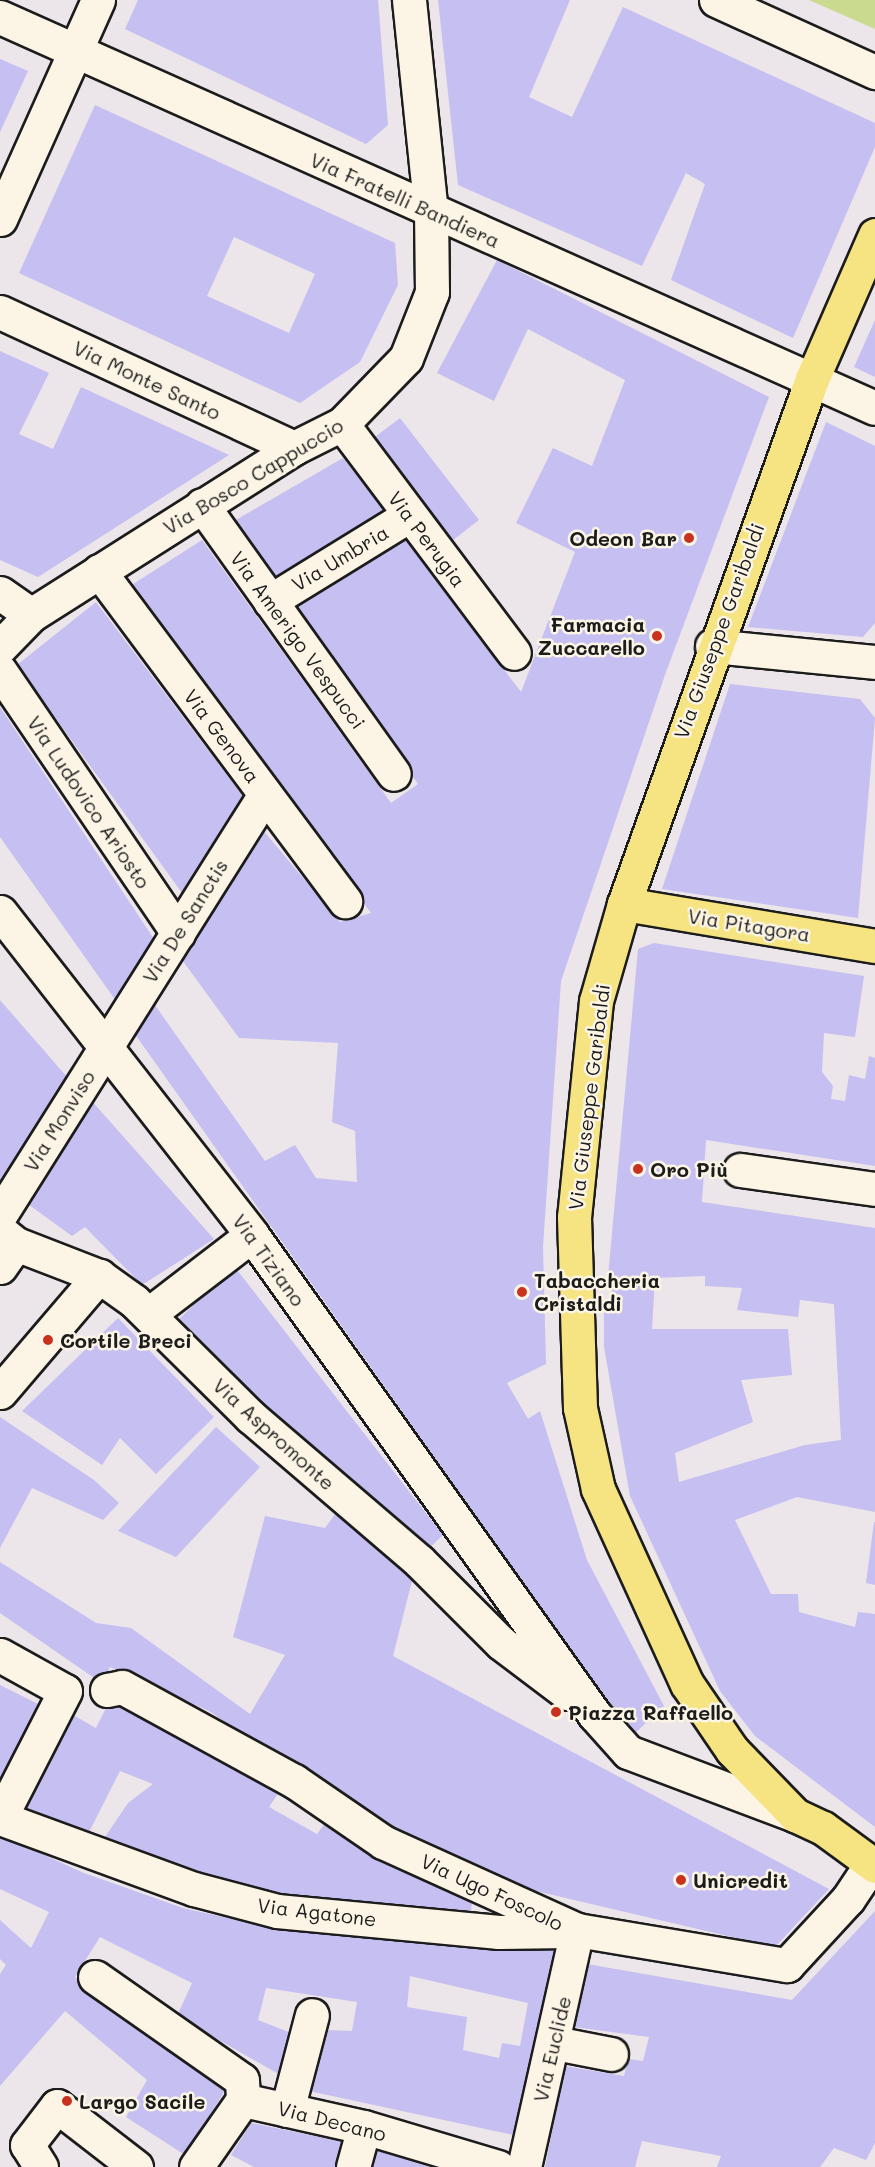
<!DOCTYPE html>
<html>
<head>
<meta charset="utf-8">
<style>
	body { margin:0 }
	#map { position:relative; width:875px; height:2167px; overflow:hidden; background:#ece5e9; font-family:Mali,sans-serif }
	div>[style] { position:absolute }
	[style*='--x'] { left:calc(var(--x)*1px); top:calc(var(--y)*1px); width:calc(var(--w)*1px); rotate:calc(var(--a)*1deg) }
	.green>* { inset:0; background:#cada8f }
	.building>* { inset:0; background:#c6bff1 }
	.roads { filter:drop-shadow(2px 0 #1c1c1c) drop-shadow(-2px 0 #1c1c1c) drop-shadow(0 2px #1c1c1c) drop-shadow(0 -2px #1c1c1c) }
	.minor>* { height:33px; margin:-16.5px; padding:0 16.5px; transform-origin:16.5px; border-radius:16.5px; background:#fcf5e5 }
	.major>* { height:33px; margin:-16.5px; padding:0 16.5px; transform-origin:16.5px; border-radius:16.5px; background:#f6e381 }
	.dots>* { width:16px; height:16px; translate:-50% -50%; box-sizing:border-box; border:3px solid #fcf5e5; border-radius:50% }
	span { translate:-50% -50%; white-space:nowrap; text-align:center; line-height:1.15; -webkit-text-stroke:5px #fcf5e5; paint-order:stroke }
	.street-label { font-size:20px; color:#1c1c1c }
	.poi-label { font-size:20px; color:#1c1c1c; font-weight:700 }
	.right { translate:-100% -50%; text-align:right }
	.left { translate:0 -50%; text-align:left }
</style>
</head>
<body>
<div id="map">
	<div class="green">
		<div style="clip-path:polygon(809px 0,875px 0,875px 29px)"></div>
	</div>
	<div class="building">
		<div style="clip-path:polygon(138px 0,378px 0,388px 125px,366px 144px,125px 29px)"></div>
		<div style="clip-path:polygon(438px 0,570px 0,529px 97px,572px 117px,623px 7px,875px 123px,875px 147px,793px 338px,671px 280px,705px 184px,686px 173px,642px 266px,458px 185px)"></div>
		<div style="clip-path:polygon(0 59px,28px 71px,0 132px)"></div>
		<div style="clip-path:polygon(evenodd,95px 105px,395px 243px,398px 285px,360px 362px,300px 403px,19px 273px,95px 105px,234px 237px,315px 274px,289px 333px,207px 296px,234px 237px)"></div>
		<div style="clip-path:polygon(497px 260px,769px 397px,666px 672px,561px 981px,543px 1247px,546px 1364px,507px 1383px,528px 1419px,540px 1411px,587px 1560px,664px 1706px,632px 1736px,132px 1030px,152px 1001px,265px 1161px,295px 1145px,316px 1178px,357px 1182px,355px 1131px,332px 1122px,338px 1043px,239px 1038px,180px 957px,262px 829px,340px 922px,371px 913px,127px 588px,202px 540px,391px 803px,418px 784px,291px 605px,401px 534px,521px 692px,575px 552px,516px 523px,553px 448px,592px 466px,625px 380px,528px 329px,494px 401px,437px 373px)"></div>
		<div style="clip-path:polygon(875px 320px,875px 377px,854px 367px)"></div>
		<div style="clip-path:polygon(0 351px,49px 373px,19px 434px,53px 449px,81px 387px,229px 455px,38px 577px,0 560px)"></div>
		<div style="clip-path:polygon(400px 418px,479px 520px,448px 544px,371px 440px)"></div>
		<div style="clip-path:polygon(826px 422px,875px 446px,875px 623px,863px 637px,748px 627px)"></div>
		<div style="clip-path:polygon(343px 458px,391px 519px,272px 589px,229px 524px)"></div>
		<div style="clip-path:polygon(96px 602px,248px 803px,185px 897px,17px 665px)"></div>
		<div style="clip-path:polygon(730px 684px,860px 699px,875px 718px,858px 918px,662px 889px)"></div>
		<div style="clip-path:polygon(0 707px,154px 939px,116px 1001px,0 837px)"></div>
		<div style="clip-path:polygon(evenodd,654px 943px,864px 976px,855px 1037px,824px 1033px,822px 1072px,833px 1086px,831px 1099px,845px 1101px,849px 1075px,865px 1079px,869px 1056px,875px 1058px,875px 1166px,706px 1140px,702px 1202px,875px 1228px,875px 1512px,797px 1497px,735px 1520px,771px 1594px,798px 1594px,799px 1612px,855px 1627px,858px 1612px,875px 1614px,875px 1827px,755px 1736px,720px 1691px,630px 1496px,604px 1347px,604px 1304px,611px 1304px,613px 1279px,608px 1277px,638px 949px,654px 943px,705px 1276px,705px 1286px,742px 1288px,737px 1310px,798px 1317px,800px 1300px,834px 1304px,841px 1440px,805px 1445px,679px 1482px,675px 1453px,753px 1422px,741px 1380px,792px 1375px,788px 1329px,652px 1329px,655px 1278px,705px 1276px)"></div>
		<div style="clip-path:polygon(0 1000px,74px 1085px,2px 1185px,0 1184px)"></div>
		<div style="clip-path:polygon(90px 1099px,214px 1239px,142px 1285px,85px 1227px,72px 1236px,25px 1202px)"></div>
		<div style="clip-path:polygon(234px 1266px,443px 1535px,424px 1553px,175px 1323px)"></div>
		<div style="clip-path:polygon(118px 1318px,214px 1417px,156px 1474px,120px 1438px,102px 1465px,22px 1411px)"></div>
		<div style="clip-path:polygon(0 1417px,94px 1480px,119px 1503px,103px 1520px,32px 1488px,0 1548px)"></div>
		<div style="clip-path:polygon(216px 1427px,260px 1467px,176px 1557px,118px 1531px)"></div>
		<div style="clip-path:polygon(336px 1513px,415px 1569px,393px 1656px,829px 1889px,775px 1947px,489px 1880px,382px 1828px,209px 1711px,110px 1667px,103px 1684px,0 1613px,0 1562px,96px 1623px,131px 1628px,250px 1714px,285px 1655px,233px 1637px,265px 1516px,325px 1528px)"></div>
		<div style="clip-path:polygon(874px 1522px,875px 1522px,875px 1585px,866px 1583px)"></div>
		<div style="clip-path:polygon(0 1685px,44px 1707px,0 1791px)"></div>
		<div style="clip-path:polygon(112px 1696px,281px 1789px,269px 1807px,317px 1834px,326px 1822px,473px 1890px,471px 1913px,261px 1896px,105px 1837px,128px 1803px,153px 1784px,120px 1771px,86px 1838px,13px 1813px,66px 1711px,96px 1728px)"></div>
		<div style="clip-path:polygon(evenodd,0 1835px,84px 1873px,183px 1908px,236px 1920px,413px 1941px,554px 1948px,518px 2136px,309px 2091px,325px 2030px,352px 2031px,357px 2002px,266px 1988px,258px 2020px,291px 2033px,282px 2076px,177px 2016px,192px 1983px,100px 1937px,75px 1977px,229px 2084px,185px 2155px,126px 2117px,147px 2080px,65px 2011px,0 2086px,0 1974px,6px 1965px,0 1959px,0 1920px,31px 1948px,49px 1912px,0 1889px,0 1835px,410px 1976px,528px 2003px,520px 2046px,502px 2043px,499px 2058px,463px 2050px,467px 2017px,407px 2007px,410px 1976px)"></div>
		<div style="clip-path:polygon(875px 1911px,875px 2143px,866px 2160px,834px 2148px,820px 2167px,717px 2167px,721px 2156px,642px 2141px,635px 2167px,545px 2167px,565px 2066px,624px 2076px,628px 2059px,643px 2061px,649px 2037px,574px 2027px,587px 1964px,792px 2000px)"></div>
		<div style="clip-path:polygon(251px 2123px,348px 2143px,341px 2167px,254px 2167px,231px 2155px)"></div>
		<div style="clip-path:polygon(369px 2145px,429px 2167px,362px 2167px)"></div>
	</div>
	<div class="roads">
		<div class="minor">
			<div style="--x:716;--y:0;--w:175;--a:24.4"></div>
			<div style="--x:0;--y:17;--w:958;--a:24.08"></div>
			<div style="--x:0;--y:219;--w:240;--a:-65.9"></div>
			<div style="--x:0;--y:312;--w:324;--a:24.8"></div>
			<div style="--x:342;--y:424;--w:286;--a:53.1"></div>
			<div style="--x:202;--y:505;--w:330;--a:54.5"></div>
			<div style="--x:99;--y:571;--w:412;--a:53.3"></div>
			<div style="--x:0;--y:593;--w:38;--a:35"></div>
			<div style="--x:270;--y:601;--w:164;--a:-31.6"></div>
			<div style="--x:712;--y:646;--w:164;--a:5.6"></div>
			<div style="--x:0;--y:647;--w:45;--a:-45.9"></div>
			<div style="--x:31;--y:615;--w:312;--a:-32.4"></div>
			<div style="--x:294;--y:448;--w:54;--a:-26.6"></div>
			<div style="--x:342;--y:424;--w:92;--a:-45.9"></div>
			<div style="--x:406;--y:358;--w:71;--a:-68.5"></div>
			<div style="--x:432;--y:292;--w:79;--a:-90.7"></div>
			<div style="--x:431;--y:213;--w:214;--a:-95.9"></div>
			<div style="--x:0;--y:671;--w:317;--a:55.8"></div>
			<div style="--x:0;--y:912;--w:410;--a:52"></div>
			<div style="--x:252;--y:1235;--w:589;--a:54.47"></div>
			<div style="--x:594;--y:1714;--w:51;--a:48.2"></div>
			<div style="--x:628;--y:1752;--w:178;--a:20.7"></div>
			<div style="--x:740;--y:1170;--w:136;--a:8"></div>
			<div style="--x:0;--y:1215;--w:497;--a:-57.8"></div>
			<div style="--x:0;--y:1231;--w:21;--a:39"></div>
			<div style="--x:16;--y:1244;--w:89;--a:21.1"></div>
			<div style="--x:99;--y:1276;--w:43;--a:35.5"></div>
			<div style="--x:134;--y:1301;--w:165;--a:44.8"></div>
			<div style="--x:251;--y:1417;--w:221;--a:40.6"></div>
			<div style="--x:419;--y:1561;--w:116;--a:45"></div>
			<div style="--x:501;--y:1643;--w:83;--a:37.1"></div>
			<div style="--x:0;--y:1267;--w:28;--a:-55"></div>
			<div style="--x:158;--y:1307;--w:118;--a:-37.5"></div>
			<div style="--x:0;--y:1392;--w:153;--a:-49.5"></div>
			<div style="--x:0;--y:1655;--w:74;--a:29"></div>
			<div style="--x:65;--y:1691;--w:143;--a:117.1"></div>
			<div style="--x:0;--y:1818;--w:207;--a:20.1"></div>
			<div style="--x:194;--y:1889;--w:86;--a:14.8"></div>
			<div style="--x:277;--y:1911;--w:223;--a:5.4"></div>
			<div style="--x:499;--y:1932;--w:70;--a:-0.8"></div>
			<div style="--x:107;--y:1690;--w:15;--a:-11"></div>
			<div style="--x:122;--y:1687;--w:196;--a:28.7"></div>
			<div style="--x:294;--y:1781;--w:108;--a:34.4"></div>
			<div style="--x:383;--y:1842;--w:213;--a:24.4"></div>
			<div style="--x:577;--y:1930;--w:213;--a:9.5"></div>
			<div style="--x:787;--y:1965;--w:90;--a:-47.3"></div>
			<div style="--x:848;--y:1899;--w:43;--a:-56.3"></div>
			<div style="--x:95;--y:1977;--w:179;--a:35"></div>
			<div style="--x:242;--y:2080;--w:20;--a:87"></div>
			<div style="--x:555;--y:2043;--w:57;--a:11.1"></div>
			<div style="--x:287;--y:2110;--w:98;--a:-75.3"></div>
			<div style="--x:41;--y:2167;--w:26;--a:-122"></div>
			<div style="--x:27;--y:2145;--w:49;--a:-52.4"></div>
			<div style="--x:57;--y:2106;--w:100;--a:37.7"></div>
			<div style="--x:196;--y:2167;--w:82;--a:-55"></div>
			<div style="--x:243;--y:2100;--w:124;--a:12.6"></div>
			<div style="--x:364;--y:2127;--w:140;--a:16.6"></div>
			<div style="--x:353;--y:2167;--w:41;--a:-74.6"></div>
			<div style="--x:524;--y:2167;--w:243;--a:-77.4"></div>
		</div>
		<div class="major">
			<div style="--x:875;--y:235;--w:157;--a:113.6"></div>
			<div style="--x:812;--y:379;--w:558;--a:109.7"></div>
			<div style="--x:624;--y:904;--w:101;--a:106.1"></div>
			<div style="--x:596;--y:1001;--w:217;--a:95.8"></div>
			<div style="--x:574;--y:1217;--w:191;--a:88.2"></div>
			<div style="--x:580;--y:1408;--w:83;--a:77.5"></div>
			<div style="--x:598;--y:1489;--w:214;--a:65.5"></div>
			<div style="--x:687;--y:1684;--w:80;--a:55.7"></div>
			<div style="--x:732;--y:1750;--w:91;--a:45.9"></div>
			<div style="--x:795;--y:1815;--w:31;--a:25"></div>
			<div style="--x:823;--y:1828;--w:64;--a:36.2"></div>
			<div style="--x:624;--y:904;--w:254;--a:9.5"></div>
		</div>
	</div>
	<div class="dots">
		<div style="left:689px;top:538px;background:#c8321e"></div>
		<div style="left:657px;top:636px;background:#c8321e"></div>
		<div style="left:638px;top:1169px;background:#c8321e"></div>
		<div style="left:522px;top:1292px;background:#c8321e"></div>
		<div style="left:48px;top:1340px;background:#c8321e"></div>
		<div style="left:556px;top:1712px;background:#c8321e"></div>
		<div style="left:681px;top:1880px;background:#c8321e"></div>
		<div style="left:67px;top:2101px;background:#c8321e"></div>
	</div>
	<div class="street-label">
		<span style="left:405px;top:200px;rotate:24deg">Via Fratelli Bandiera</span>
		<span style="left:147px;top:380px;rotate:25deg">Via Monte Santo</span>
		<span style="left:253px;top:476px;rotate:-31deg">Via Bosco Cappuccio</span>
		<span style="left:427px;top:539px;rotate:53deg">Via Perugia</span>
		<span style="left:340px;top:558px;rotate:-31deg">Via Umbria</span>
		<span style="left:719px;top:631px;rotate:-70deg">Via Giuseppe Garibaldi</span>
		<span style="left:298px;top:640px;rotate:54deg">Via Amerigo Vespucci</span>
		<span style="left:222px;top:736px;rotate:53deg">Via Genova</span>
		<span style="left:89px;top:802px;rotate:56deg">Via Ludovico Ariosto</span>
		<span style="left:185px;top:921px;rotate:-58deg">Via De Sanctis</span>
		<span style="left:749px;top:925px;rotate:9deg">Via Pitagora</span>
		<span style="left:589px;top:1097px;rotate:-83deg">Via Giuseppe Garibaldi</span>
		<span style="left:59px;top:1121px;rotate:-58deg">Via Monviso</span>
		<span style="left:269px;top:1260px;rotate:54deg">Via Tiziano</span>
		<span style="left:274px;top:1434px;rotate:42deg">Via Aspromonte</span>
		<span style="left:492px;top:1892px;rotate:25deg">Via Ugo Foscolo</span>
		<span style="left:317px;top:1912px;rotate:7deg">Via Agatone</span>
		<span style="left:552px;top:2049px;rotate:-77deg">Via Euclide</span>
		<span style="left:332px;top:2121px;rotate:14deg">Via Decano</span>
	</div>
	<div class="poi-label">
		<span class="right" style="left:677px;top:538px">Odeon Bar</span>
		<span class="right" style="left:645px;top:636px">Farmacia<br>Zuccarello</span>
		<span class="left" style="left:650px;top:1169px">Oro Più</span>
		<span class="left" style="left:534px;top:1292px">Tabaccheria<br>Cristaldi</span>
		<span class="left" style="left:60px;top:1340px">Cortile Breci</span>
		<span class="left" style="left:568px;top:1712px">Piazza Raffaello</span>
		<span class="left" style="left:693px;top:1880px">Unicredit</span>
		<span class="left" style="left:79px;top:2101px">Largo Sacile</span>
	</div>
</div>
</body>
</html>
